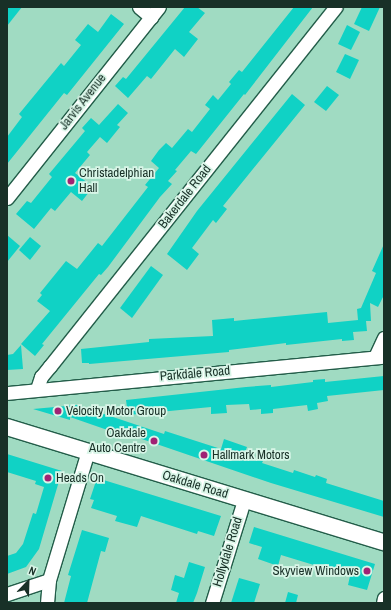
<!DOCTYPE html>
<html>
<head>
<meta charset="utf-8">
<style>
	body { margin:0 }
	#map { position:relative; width:391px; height:610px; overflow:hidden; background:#a0dbc2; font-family:"Archivo Narrow",sans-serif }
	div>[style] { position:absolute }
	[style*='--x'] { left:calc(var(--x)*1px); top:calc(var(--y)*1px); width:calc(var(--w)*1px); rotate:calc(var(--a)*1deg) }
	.building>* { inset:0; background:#10d2c5 }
	.roads { filter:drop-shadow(1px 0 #235d49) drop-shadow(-1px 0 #235d49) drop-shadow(0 1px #235d49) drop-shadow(0 -1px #235d49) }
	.minor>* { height:13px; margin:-6.5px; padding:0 6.5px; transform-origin:6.5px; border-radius:6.5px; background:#fff }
	.tertiary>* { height:16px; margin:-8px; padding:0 8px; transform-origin:8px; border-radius:8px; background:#fff }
	.dots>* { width:11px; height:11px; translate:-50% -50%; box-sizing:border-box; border:2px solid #d8f5e7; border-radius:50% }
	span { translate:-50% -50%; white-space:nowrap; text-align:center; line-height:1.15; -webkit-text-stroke:3.5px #d8f5e7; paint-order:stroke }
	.street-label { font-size:13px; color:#183027 }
	.poi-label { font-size:13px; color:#183027 }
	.left { translate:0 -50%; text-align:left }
	.right { translate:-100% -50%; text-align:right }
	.frame { position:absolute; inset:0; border:8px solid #183027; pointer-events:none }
	.north { position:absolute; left:8px; top:562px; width:40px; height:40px; -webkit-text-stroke:3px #d8f5e7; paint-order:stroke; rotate:23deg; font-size:11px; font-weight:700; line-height:16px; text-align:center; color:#183027 }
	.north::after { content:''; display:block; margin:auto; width:14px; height:18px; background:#183027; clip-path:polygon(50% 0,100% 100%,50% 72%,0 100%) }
</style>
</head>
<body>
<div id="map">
	<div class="building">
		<div style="clip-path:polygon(7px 7px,22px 7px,7px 26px)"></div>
		<div style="clip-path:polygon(185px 7px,197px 7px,205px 13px,189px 32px,198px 39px,184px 57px,175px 49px,151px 79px,147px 76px,128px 98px,115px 86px,123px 77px,126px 79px)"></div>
		<div style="clip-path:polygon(294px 7px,313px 7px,245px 95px,244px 94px,196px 154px,191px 151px,175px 170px,177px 171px,168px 181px,172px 184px,160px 197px,108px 267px,101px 275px,99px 274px,42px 344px,44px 345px,35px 356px,21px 344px,50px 311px,37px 301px,42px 295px,40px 293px,66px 261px,77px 269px,98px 243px,102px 246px,148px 187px,145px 185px,159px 168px,151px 161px,159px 150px,166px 143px,172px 148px,188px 129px,192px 132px,210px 109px,205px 105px,213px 95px,218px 100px,231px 84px,229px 82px,239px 70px,242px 72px)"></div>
		<div style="clip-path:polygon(362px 7px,380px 7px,369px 31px,354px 24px)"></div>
		<div style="clip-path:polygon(111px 14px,124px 24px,67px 95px,64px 93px,7px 164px,7px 137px,22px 117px,19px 114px,61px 63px,64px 66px,81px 45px,75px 40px,88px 24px,98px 32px)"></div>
		<div style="clip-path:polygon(347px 25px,360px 32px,351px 50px,338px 44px)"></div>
		<div style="clip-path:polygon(345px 54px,359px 60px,350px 79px,336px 72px)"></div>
		<div style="clip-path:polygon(327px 86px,339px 95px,326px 111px,314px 102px)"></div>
		<div style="clip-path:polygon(292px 94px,305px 105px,223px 206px,227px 209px,216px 223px,213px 220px,192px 248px,199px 254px,187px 270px,167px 254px,197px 211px)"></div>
		<div style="clip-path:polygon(118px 104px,128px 113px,117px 125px,120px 127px,107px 143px,100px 137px,87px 152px,90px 155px,75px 173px,93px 187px,82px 201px,71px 192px,55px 211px,51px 208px,34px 229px,16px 214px,27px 201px,31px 203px,52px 177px,49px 174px,85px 131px,82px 128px,91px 118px,99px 125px)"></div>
		<div style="clip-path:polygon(7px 235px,20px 246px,7px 262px)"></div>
		<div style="clip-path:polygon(30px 237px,41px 246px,30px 260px,19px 250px)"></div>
		<div style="clip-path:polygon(384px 244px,384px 295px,378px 307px,370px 303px,371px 321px,366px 321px,367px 331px,353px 332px,354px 340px,342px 341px,342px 339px,286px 345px,286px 343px,229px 350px,229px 352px,89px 364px,89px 363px,82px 363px,81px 349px,149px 342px,149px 339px,213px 336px,212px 320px,234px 318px,234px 321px,327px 312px,328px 323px,358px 320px,357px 309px,361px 308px,376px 273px,372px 271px)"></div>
		<div style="clip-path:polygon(151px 266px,163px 275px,132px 318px,120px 308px)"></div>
		<div style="clip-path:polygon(21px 345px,23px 369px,7px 370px,7px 355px,13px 354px)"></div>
		<div style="clip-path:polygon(384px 376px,384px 390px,327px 396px,328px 401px,317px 403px,318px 409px,308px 411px,307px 405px,273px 409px,273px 413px,261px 414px,261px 409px,250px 410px,249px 404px,226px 405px,227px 413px,211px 414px,211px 407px,128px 415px,126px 400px,246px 387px,271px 385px,271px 387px,313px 382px,313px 380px,325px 379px,325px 382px)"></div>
		<div style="clip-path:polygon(77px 405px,164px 434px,165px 431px,221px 449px,224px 439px,247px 447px,244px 455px,263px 461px,262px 463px,293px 473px,294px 470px,315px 477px,316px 475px,327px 479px,326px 483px,384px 501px,384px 517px,271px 483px,133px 436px,120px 432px,119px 434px,70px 417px,70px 420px,33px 409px)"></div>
		<div style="clip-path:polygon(7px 454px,62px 471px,39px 549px,26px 567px,7px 574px,7px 556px,16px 553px,23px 544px,33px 513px,36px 514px,44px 487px,35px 484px,36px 481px,7px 472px)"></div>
		<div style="clip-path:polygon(97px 478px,221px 516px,214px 536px,198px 531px,197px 534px,141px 516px,137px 527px,115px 521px,117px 516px,91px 508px,94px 500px,90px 499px)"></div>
		<div style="clip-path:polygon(254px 527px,375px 564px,367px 590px,348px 585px,350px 576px,281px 555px,278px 566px,258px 559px,262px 547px,249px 543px)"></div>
		<div style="clip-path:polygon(82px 530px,109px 538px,105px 552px,101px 551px,87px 603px,64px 603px,71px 576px,68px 575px)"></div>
		<div style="clip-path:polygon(189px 562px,205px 567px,197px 593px,193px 603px,176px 603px,179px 593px,171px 590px,175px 575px,184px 578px)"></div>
		<div style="clip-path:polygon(239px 578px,260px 584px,254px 603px,231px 603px)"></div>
		<div style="clip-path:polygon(288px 592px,298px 595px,296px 603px,285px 603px)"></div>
	</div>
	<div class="roads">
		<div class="minor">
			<div style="--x:139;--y:7;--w:16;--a:40"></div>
			<div style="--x:7;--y:198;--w:244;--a:-51.5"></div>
			<div style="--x:375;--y:357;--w:21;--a:-65"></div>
			<div style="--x:37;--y:389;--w:13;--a:-72"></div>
			<div style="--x:41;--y:377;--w:14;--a:-51"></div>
			<div style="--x:50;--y:366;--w:459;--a:-51.5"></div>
			<div style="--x:7;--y:393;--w:379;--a:-5.5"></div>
			<div style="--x:7;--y:594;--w:44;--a:-18.4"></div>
			<div style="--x:49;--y:580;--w:135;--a:-73.2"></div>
			<div style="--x:47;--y:603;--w:23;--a:-85"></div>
			<div style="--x:212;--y:603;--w:108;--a:-72.7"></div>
			<div style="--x:383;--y:603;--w:5;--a:-79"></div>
		</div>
		<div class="tertiary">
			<div style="--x:7;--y:427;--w:394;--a:17"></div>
		</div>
	</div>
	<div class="dots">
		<div style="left:71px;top:181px;background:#a12274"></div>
		<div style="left:58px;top:411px;background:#a12274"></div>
		<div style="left:154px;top:441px;background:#a12274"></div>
		<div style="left:204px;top:455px;background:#a12274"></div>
		<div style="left:48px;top:478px;background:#a12274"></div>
		<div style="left:367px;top:571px;background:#a12274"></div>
	</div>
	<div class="street-label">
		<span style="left:83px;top:102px;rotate:-52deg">Jarvis Avenue</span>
		<span style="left:185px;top:197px;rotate:-52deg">Bakerdale Road</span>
		<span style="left:195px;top:374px;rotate:-5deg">Parkdale Road</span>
		<span style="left:195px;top:485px;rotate:17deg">Oakdale Road</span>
		<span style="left:228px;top:552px;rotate:-73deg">Hollydale Road</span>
	</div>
	<div class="poi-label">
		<span class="left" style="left:79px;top:181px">Christadelphian<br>Hall</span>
		<span class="left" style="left:66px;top:411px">Velocity Motor Group</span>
		<span class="right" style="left:146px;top:441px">Oakdale<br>Auto Centre</span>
		<span class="left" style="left:212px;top:455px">Hallmark Motors</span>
		<span class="left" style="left:56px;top:478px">Heads On</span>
		<span class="right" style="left:359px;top:571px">Skyview Windows</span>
	</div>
	<div class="frame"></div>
	<div class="north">N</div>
</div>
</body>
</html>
